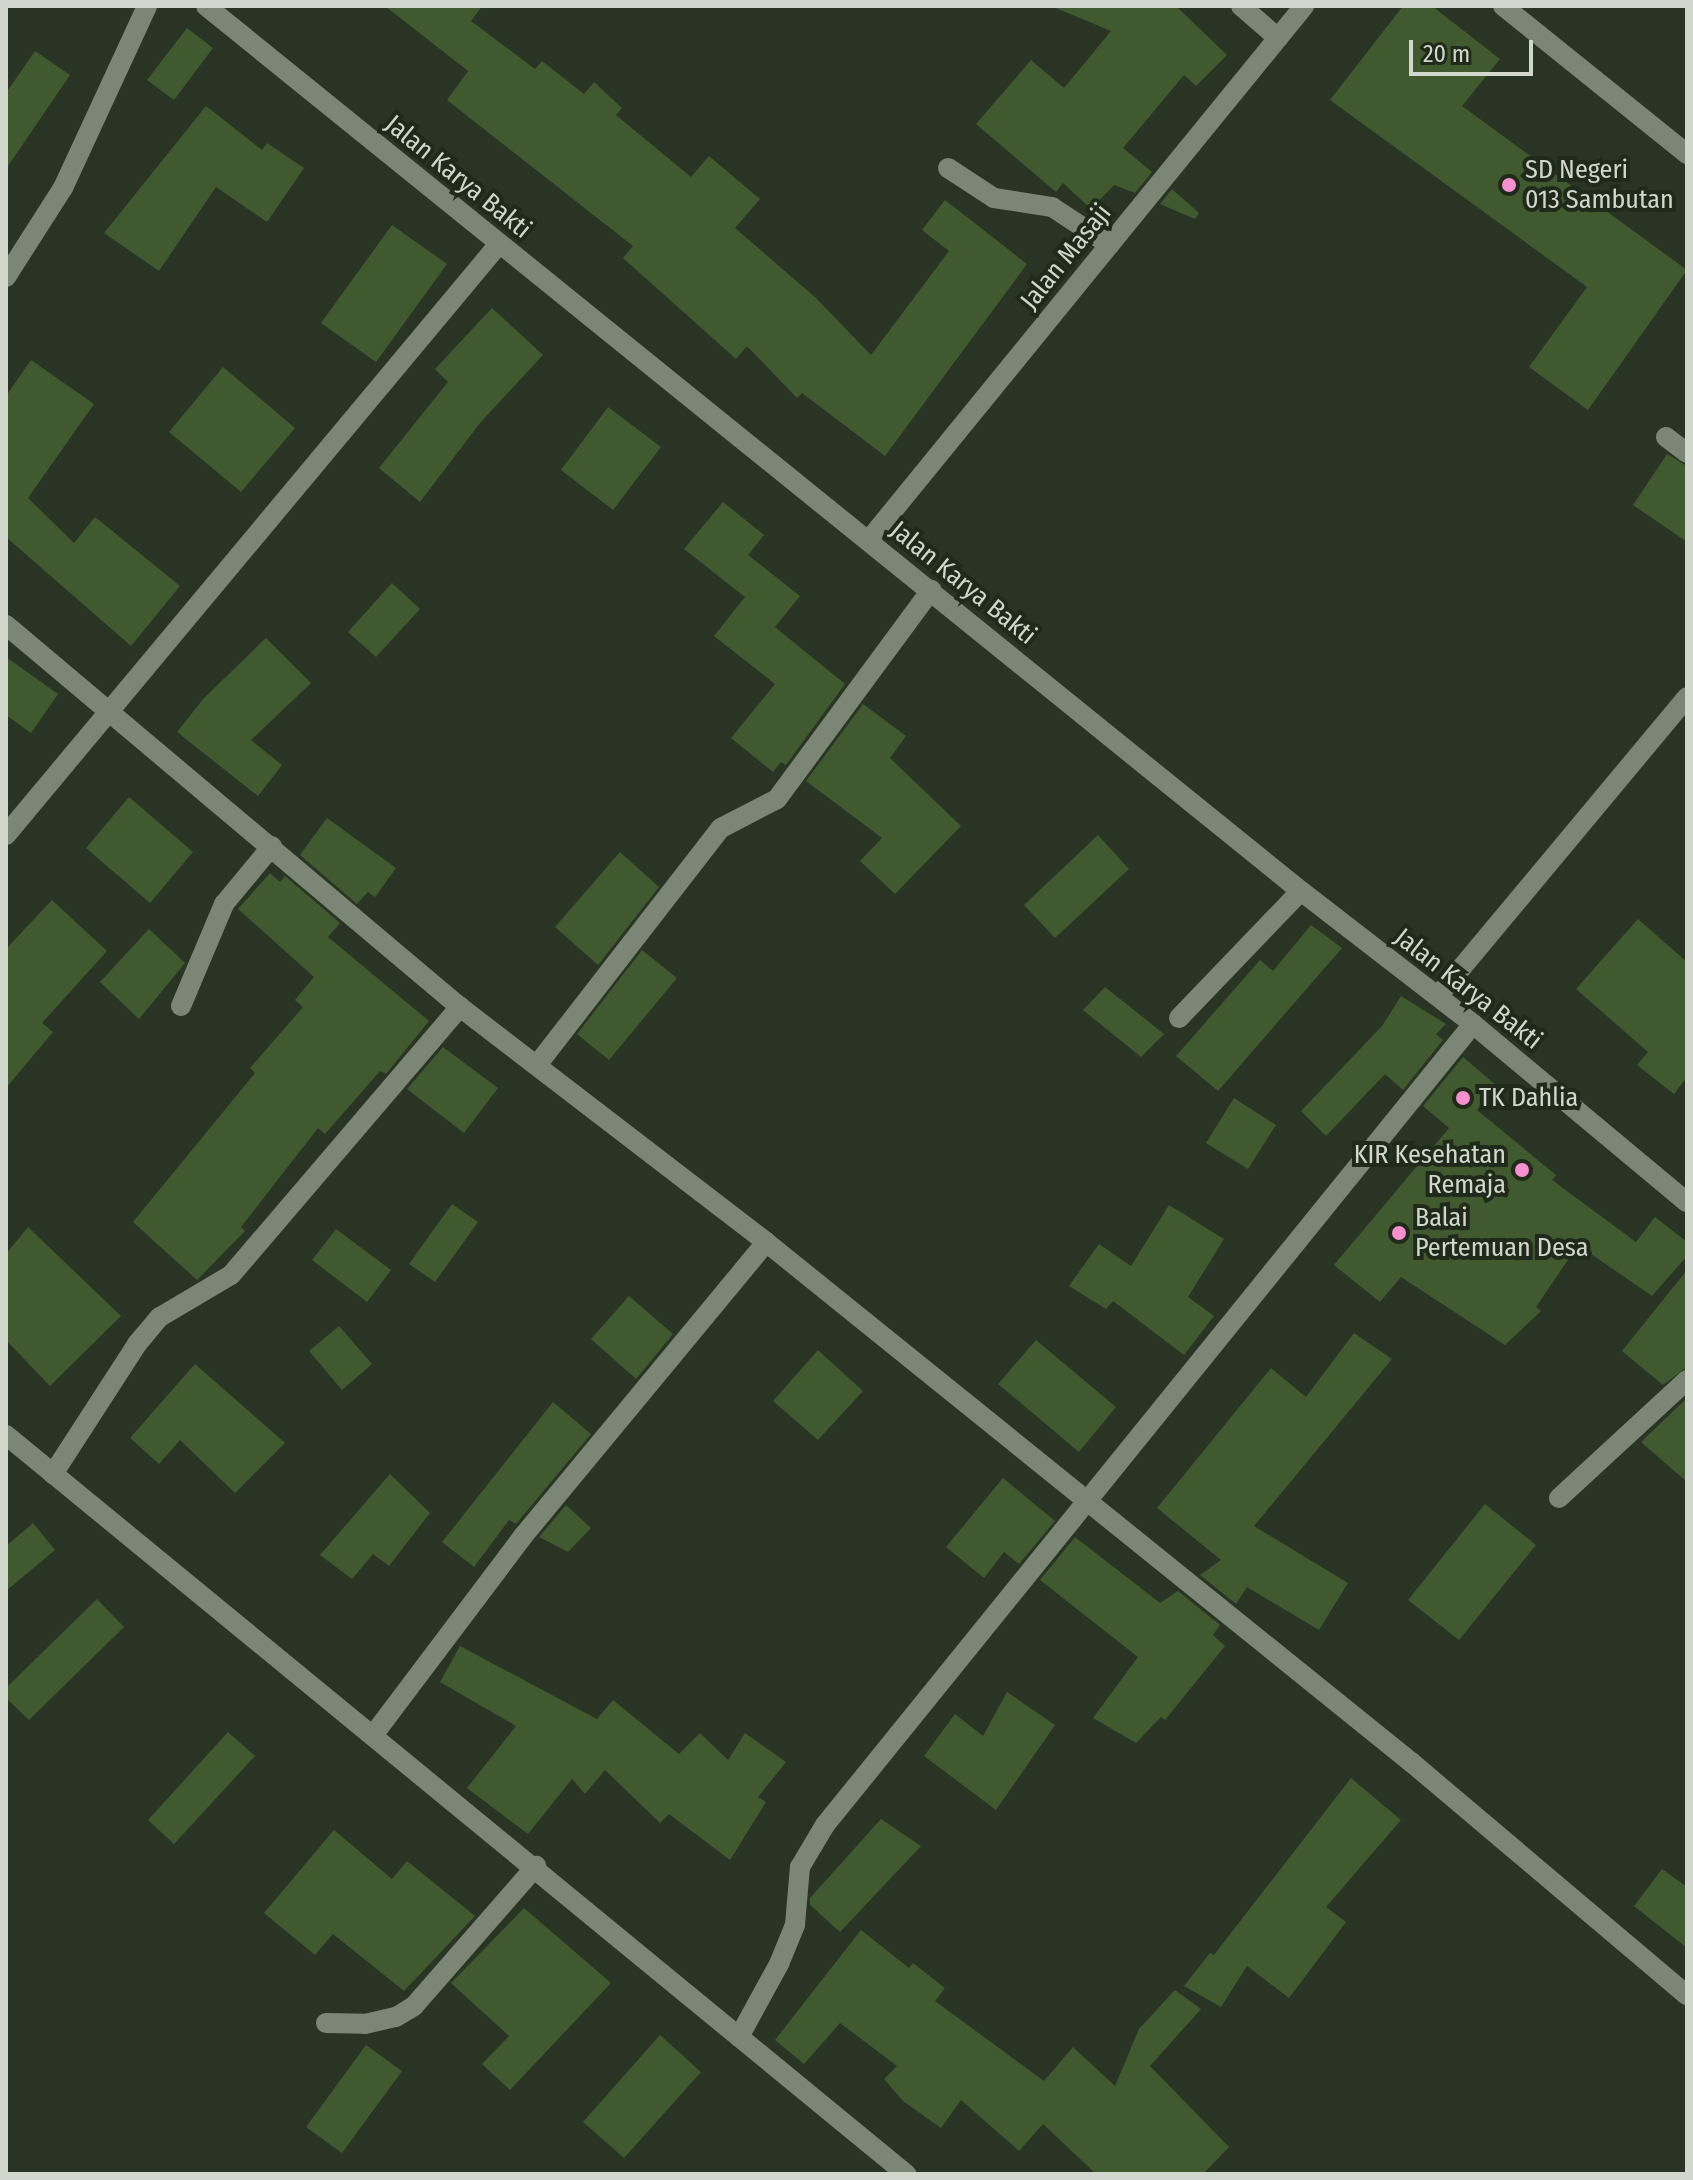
<!DOCTYPE html>
<html>
<head>
<meta charset="utf-8">
<style>
	body { margin:0 }
	#map { position:relative; width:1693px; height:2180px; overflow:hidden; background:#2a3424; font-family:"Fira Sans Condensed",sans-serif }
	div>[style] { position:absolute }
	[style*='--x'] { left:calc(var(--x)*1px); top:calc(var(--y)*1px); width:calc(var(--w)*1px); rotate:calc(var(--a)*1deg) }
	.building>* { inset:0; background:#40592e }
	.minor>* { height:20px; margin:-10px; padding:0 10px; transform-origin:10px; border-radius:10px; background:#7b8674 }
	.dots>* { width:22px; height:22px; translate:-50% -50%; box-sizing:border-box; border:4px solid #202a1a; border-radius:50% }
	span { translate:-50% -50%; white-space:nowrap; text-align:center; line-height:1.15; -webkit-text-stroke:8px #202a1a; paint-order:stroke }
	.poi-label { font-size:26px; color:#d1d7cd }
	.left { translate:0 -50%; text-align:left }
	.right { translate:-100% -50%; text-align:right }
	.street-label { font-size:26px; color:#d1d7cd }
	.frame { position:absolute; inset:0; border:8px solid #d1d7cd; pointer-events:none }
	.scale { position:absolute; left:1409px; top:40px; width:124px; height:36px; box-sizing:border-box; border:4px solid #d1d7cd; border-top:0; padding-left:10px; font-size:24px; line-height:28px; white-space:nowrap; color:#d1d7cd; -webkit-text-stroke:6px #202a1a; paint-order:stroke }
</style>
</head>
<body>
<div id="map">
	<div class="building">
		<div style="clip-path:polygon(385px 6px,482px 6px,471px 21px,535px 69px,542px 61px,584px 94px,594px 82px,622px 108px,616px 115px,691px 177px,709px 156px,760px 199px,735px 228px,816px 298px,871px 355px,949px 251px,922px 230px,945px 200px,1027px 264px,885px 456px,802px 393px,797px 398px,747px 346px,736px 359px,623px 258px,633px 246px,447px 100px,468px 71px)"></div>
		<div style="clip-path:polygon(1051px 6px,1176px 6px,1227px 55px,1196px 86px,1184px 75px,1123px 148px,1152px 172px,1135px 193px,1114px 185px,1091px 209px,1063px 183px,1056px 192px,976px 124px,1031px 60px,1064px 88px,1111px 31px)"></div>
		<div style="clip-path:polygon(1403px 6px,1432px 6px,1500px 59px,1462px 106px,1687px 270px,1588px 410px,1529px 367px,1587px 287px,1330px 100px)"></div>
		<div style="clip-path:polygon(187px 28px,213px 48px,174px 100px,147px 80px)"></div>
		<div style="clip-path:polygon(35px 51px,70px 75px,6px 169px,6px 93px)"></div>
		<div style="clip-path:polygon(206px 106px,262px 150px,267px 143px,304px 168px,267px 222px,216px 187px,159px 271px,104px 233px)"></div>
		<div style="clip-path:polygon(1172px 189px,1199px 213px,1195px 219px,1160px 204px)"></div>
		<div style="clip-path:polygon(392px 225px,447px 264px,376px 362px,321px 323px)"></div>
		<div style="clip-path:polygon(492px 308px,543px 355px,480px 423px,420px 502px,379px 468px,448px 382px,435px 369px)"></div>
		<div style="clip-path:polygon(31px 360px,94px 404px,28px 498px,74px 543px,95px 517px,180px 586px,131px 646px,6px 537px,6px 396px)"></div>
		<div style="clip-path:polygon(223px 367px,295px 428px,241px 492px,169px 432px)"></div>
		<div style="clip-path:polygon(608px 407px,661px 447px,613px 510px,561px 470px)"></div>
		<div style="clip-path:polygon(1667px 454px,1687px 466px,1687px 542px,1633px 505px)"></div>
		<div style="clip-path:polygon(723px 502px,764px 535px,748px 555px,800px 596px,775px 627px,845px 684px,786px 765px,781px 762px,773px 772px,731px 738px,775px 684px,714px 636px,745px 597px,684px 549px)"></div>
		<div style="clip-path:polygon(392px 583px,420px 609px,376px 657px,348px 632px)"></div>
		<div style="clip-path:polygon(266px 638px,311px 683px,251px 740px,282px 765px,258px 796px,177px 732px,204px 698px)"></div>
		<div style="clip-path:polygon(6px 657px,58px 694px,31px 733px,6px 715px)"></div>
		<div style="clip-path:polygon(863px 704px,906px 736px,890px 758px,961px 826px,895px 894px,860px 861px,882px 838px,806px 781px)"></div>
		<div style="clip-path:polygon(129px 797px,193px 852px,150px 903px,86px 848px)"></div>
		<div style="clip-path:polygon(327px 818px,396px 868px,375px 897px,368px 892px,357px 904px,300px 855px)"></div>
		<div style="clip-path:polygon(1098px 835px,1129px 869px,1055px 938px,1024px 905px)"></div>
		<div style="clip-path:polygon(620px 852px,659px 887px,598px 965px,555px 927px)"></div>
		<div style="clip-path:polygon(270px 873px,280px 882px,285px 876px,340px 923px,328px 937px,429px 1021px,386px 1074px,380px 1071px,325px 1134px,318px 1128px,241px 1227px,245px 1231px,197px 1280px,133px 1222px,255px 1073px,250px 1068px,303px 1007px,295px 1000px,314px 977px,238px 909px)"></div>
		<div style="clip-path:polygon(52px 900px,107px 951px,42px 1023px,53px 1032px,6px 1088px,6px 949px)"></div>
		<div style="clip-path:polygon(1638px 919px,1687px 962px,1687px 1077px,1674px 1094px,1637px 1065px,1648px 1052px,1576px 989px)"></div>
		<div style="clip-path:polygon(1311px 925px,1342px 948px,1218px 1091px,1176px 1056px,1260px 960px,1273px 971px)"></div>
		<div style="clip-path:polygon(149px 929px,185px 963px,139px 1019px,100px 982px)"></div>
		<div style="clip-path:polygon(642px 950px,677px 978px,609px 1060px,577px 1034px)"></div>
		<div style="clip-path:polygon(1105px 987px,1164px 1034px,1141px 1057px,1083px 1010px)"></div>
		<div style="clip-path:polygon(1401px 996px,1446px 1024px,1436px 1034px,1443px 1040px,1403px 1090px,1385px 1074px,1326px 1136px,1301px 1111px,1382px 1026px)"></div>
		<div style="clip-path:polygon(443px 1047px,498px 1088px,464px 1133px,407px 1089px)"></div>
		<div style="clip-path:polygon(1463px 1057px,1497px 1086px,1477px 1110px,1556px 1175px,1552px 1180px,1636px 1242px,1655px 1217px,1687px 1242px,1687px 1256px,1652px 1296px,1578px 1245px,1536px 1307px,1541px 1311px,1505px 1345px,1401px 1277px,1380px 1302px,1334px 1265px,1449px 1128px,1423px 1106px)"></div>
		<div style="clip-path:polygon(1234px 1098px,1276px 1125px,1248px 1169px,1206px 1143px)"></div>
		<div style="clip-path:polygon(452px 1204px,478px 1222px,435px 1282px,409px 1264px)"></div>
		<div style="clip-path:polygon(1169px 1205px,1224px 1239px,1188px 1297px,1214px 1316px,1184px 1355px,1113px 1301px,1106px 1309px,1069px 1286px,1099px 1244px,1131px 1266px)"></div>
		<div style="clip-path:polygon(28px 1227px,121px 1316px,50px 1386px,6px 1340px,6px 1254px)"></div>
		<div style="clip-path:polygon(336px 1229px,391px 1270px,367px 1302px,312px 1260px)"></div>
		<div style="clip-path:polygon(1687px 1270px,1687px 1367px,1663px 1385px,1622px 1351px)"></div>
		<div style="clip-path:polygon(629px 1296px,673px 1334px,636px 1379px,591px 1339px)"></div>
		<div style="clip-path:polygon(339px 1326px,372px 1364px,342px 1390px,309px 1351px)"></div>
		<div style="clip-path:polygon(1354px 1333px,1392px 1359px,1254px 1526px,1348px 1583px,1319px 1630px,1247px 1587px,1236px 1604px,1200px 1575px,1221px 1560px,1157px 1508px,1271px 1368px,1306px 1397px)"></div>
		<div style="clip-path:polygon(1036px 1340px,1116px 1407px,1079px 1452px,998px 1384px)"></div>
		<div style="clip-path:polygon(818px 1350px,863px 1391px,818px 1440px,773px 1401px)"></div>
		<div style="clip-path:polygon(195px 1364px,285px 1443px,235px 1493px,180px 1440px,159px 1464px,130px 1438px)"></div>
		<div style="clip-path:polygon(1687px 1398px,1687px 1482px,1641px 1442px)"></div>
		<div style="clip-path:polygon(553px 1402px,591px 1434px,516px 1524px,509px 1520px,474px 1567px,442px 1542px)"></div>
		<div style="clip-path:polygon(390px 1474px,430px 1513px,389px 1566px,373px 1554px,352px 1579px,320px 1555px)"></div>
		<div style="clip-path:polygon(1003px 1478px,1055px 1521px,1019px 1564px,1004px 1552px,984px 1578px,946px 1547px)"></div>
		<div style="clip-path:polygon(1485px 1504px,1536px 1545px,1459px 1640px,1408px 1600px)"></div>
		<div style="clip-path:polygon(566px 1505px,591px 1528px,568px 1552px,539px 1537px)"></div>
		<div style="clip-path:polygon(33px 1523px,55px 1550px,6px 1591px,6px 1546px)"></div>
		<div style="clip-path:polygon(1075px 1537px,1160px 1603px,1178px 1591px,1220px 1625px,1213px 1635px,1225px 1646px,1165px 1720px,1161px 1717px,1136px 1743px,1093px 1718px,1138px 1657px,1040px 1580px)"></div>
		<div style="clip-path:polygon(97px 1599px,124px 1627px,29px 1720px,6px 1698px,6px 1688px)"></div>
		<div style="clip-path:polygon(460px 1646px,597px 1719px,613px 1700px,679px 1754px,700px 1733px,728px 1760px,745px 1733px,786px 1762px,758px 1797px,766px 1802px,730px 1860px,669px 1814px,660px 1823px,605px 1770px,585px 1794px,572px 1779px,528px 1834px,467px 1788px,516px 1726px,440px 1682px)"></div>
		<div style="clip-path:polygon(1007px 1692px,1055px 1725px,996px 1810px,924px 1756px,955px 1714px,983px 1736px)"></div>
		<div style="clip-path:polygon(228px 1732px,255px 1756px,174px 1844px,148px 1820px)"></div>
		<div style="clip-path:polygon(1351px 1778px,1401px 1820px,1326px 1907px,1346px 1922px,1289px 1998px,1247px 1966px,1221px 2007px,1184px 1986px,1210px 1953px,1214px 1955px)"></div>
		<div style="clip-path:polygon(881px 1819px,921px 1846px,840px 1932px,810px 1905px,810px 1898px)"></div>
		<div style="clip-path:polygon(334px 1830px,392px 1879px,407px 1861px,475px 1916px,404px 1991px,333px 1934px,315px 1955px,264px 1913px)"></div>
		<div style="clip-path:polygon(1662px 1869px,1687px 1887px,1687px 1948px,1634px 1906px)"></div>
		<div style="clip-path:polygon(524px 1908px,611px 1983px,510px 2090px,482px 2064px,509px 2036px,451px 1983px)"></div>
		<div style="clip-path:polygon(861px 1930px,909px 1968px,913px 1963px,945px 1988px,935px 2001px,1044px 2081px,1073px 2047px,1115px 2086px,1139px 2029px,1175px 1990px,1201px 2009px,1150px 2066px,1229px 2147px,1203px 2174px,1096px 2174px,1043px 2124px,1019px 2151px,961px 2100px,941px 2128px,903px 2101px,884px 2079px,897px 2066px,840px 2023px,804px 2064px,775px 2040px)"></div>
		<div style="clip-path:polygon(660px 2035px,701px 2072px,624px 2158px,583px 2122px)"></div>
		<div style="clip-path:polygon(366px 2045px,402px 2071px,342px 2153px,306px 2127px)"></div>
	</div>
	<div class="minor">
		<div style="--x:206;--y:6;--w:1408;--a:38.95"></div>
		<div style="--x:1301;--y:891;--w:217;--a:37.7"></div>
		<div style="--x:1473;--y:1024;--w:278;--a:39.8"></div>
		<div style="--x:1241;--y:6;--w:49;--a:40.9"></div>
		<div style="--x:1503;--y:6;--w:236;--a:38.8"></div>
		<div style="--x:948;--y:168;--w:55;--a:33.1"></div>
		<div style="--x:994;--y:198;--w:59;--a:8.8"></div>
		<div style="--x:1052;--y:207;--w:69;--a:33.2"></div>
		<div style="--x:6;--y:277;--w:106;--a:-57.4"></div>
		<div style="--x:63;--y:188;--w:200;--a:-65.2"></div>
		<div style="--x:1666;--y:437;--w:26;--a:37"></div>
		<div style="--x:869;--y:540;--w:689;--a:-50.83"></div>
		<div style="--x:6;--y:625;--w:593;--a:40.08"></div>
		<div style="--x:460;--y:1007;--w:386;--a:37.5"></div>
		<div style="--x:766;--y:1242;--w:829;--a:38.88"></div>
		<div style="--x:1411;--y:1762;--w:361;--a:40.2"></div>
		<div style="--x:6;--y:835;--w:770;--a:-50.17"></div>
		<div style="--x:1438;--y:996;--w:389;--a:-50.2"></div>
		<div style="--x:181;--y:1006;--w:111;--a:-67.1"></div>
		<div style="--x:224;--y:904;--w:75;--a:-50.4"></div>
		<div style="--x:1179;--y:1018;--w:176;--a:-46.2"></div>
		<div style="--x:537;--y:1065;--w:300;--a:-52.2"></div>
		<div style="--x:721;--y:828;--w:63;--a:-27.4"></div>
		<div style="--x:777;--y:799;--w:260;--a:-53.6"></div>
		<div style="--x:6;--y:1435;--w:1165;--a:39.39"></div>
		<div style="--x:53;--y:1474;--w:155;--a:-57.1"></div>
		<div style="--x:137;--y:1344;--w:35;--a:-50"></div>
		<div style="--x:160;--y:1317;--w:82;--a:-30.6"></div>
		<div style="--x:231;--y:1275;--w:353;--a:-49.5"></div>
		<div style="--x:1559;--y:1498;--w:174;--a:-42.7"></div>
		<div style="--x:374;--y:1734;--w:249;--a:-53"></div>
		<div style="--x:524;--y:1535;--w:380;--a:-50.4"></div>
		<div style="--x:326;--y:2023;--w:39;--a:1"></div>
		<div style="--x:365;--y:2024;--w:32;--a:-13"></div>
		<div style="--x:396;--y:2017;--w:21;--a:-31"></div>
		<div style="--x:414;--y:2006;--w:186;--a:-48.9"></div>
		<div style="--x:739;--y:2037;--w:83;--a:-61.3"></div>
		<div style="--x:779;--y:1964;--w:42;--a:-67.7"></div>
		<div style="--x:795;--y:1925;--w:58;--a:-85.1"></div>
		<div style="--x:800;--y:1867;--w:49;--a:-59.2"></div>
		<div style="--x:825;--y:1825;--w:1030;--a:-51.03"></div>
	</div>
	<div class="dots">
		<div style="left:1509px;top:185px;background:#f690cf"></div>
		<div style="left:1463px;top:1098px;background:#f690cf"></div>
		<div style="left:1522px;top:1170px;background:#f690cf"></div>
		<div style="left:1399px;top:1233px;background:#f690cf"></div>
	</div>
	<div class="poi-label">
		<span class="left" style="left:1525px;top:185px">SD Negeri<br>013 Sambutan</span>
		<span class="left" style="left:1479px;top:1098px">TK Dahlia</span>
		<span class="right" style="left:1506px;top:1170px">KIR Kesehatan<br>Remaja</span>
		<span class="left" style="left:1415px;top:1233px">Balai<br>Pertemuan Desa</span>
	</div>
	<div class="street-label">
		<span style="left:458px;top:177px;rotate:39deg">Jalan Karya Bakti</span>
		<span style="left:1066px;top:257px;rotate:-51deg">Jalan Masaji</span>
		<span style="left:963px;top:583px;rotate:39deg">Jalan Karya Bakti</span>
		<span style="left:1468px;top:989px;rotate:38deg">Jalan Karya Bakti</span>
	</div>
	<div class="frame"></div>
	<div class="scale">20 m</div>
</div>
</body>
</html>
